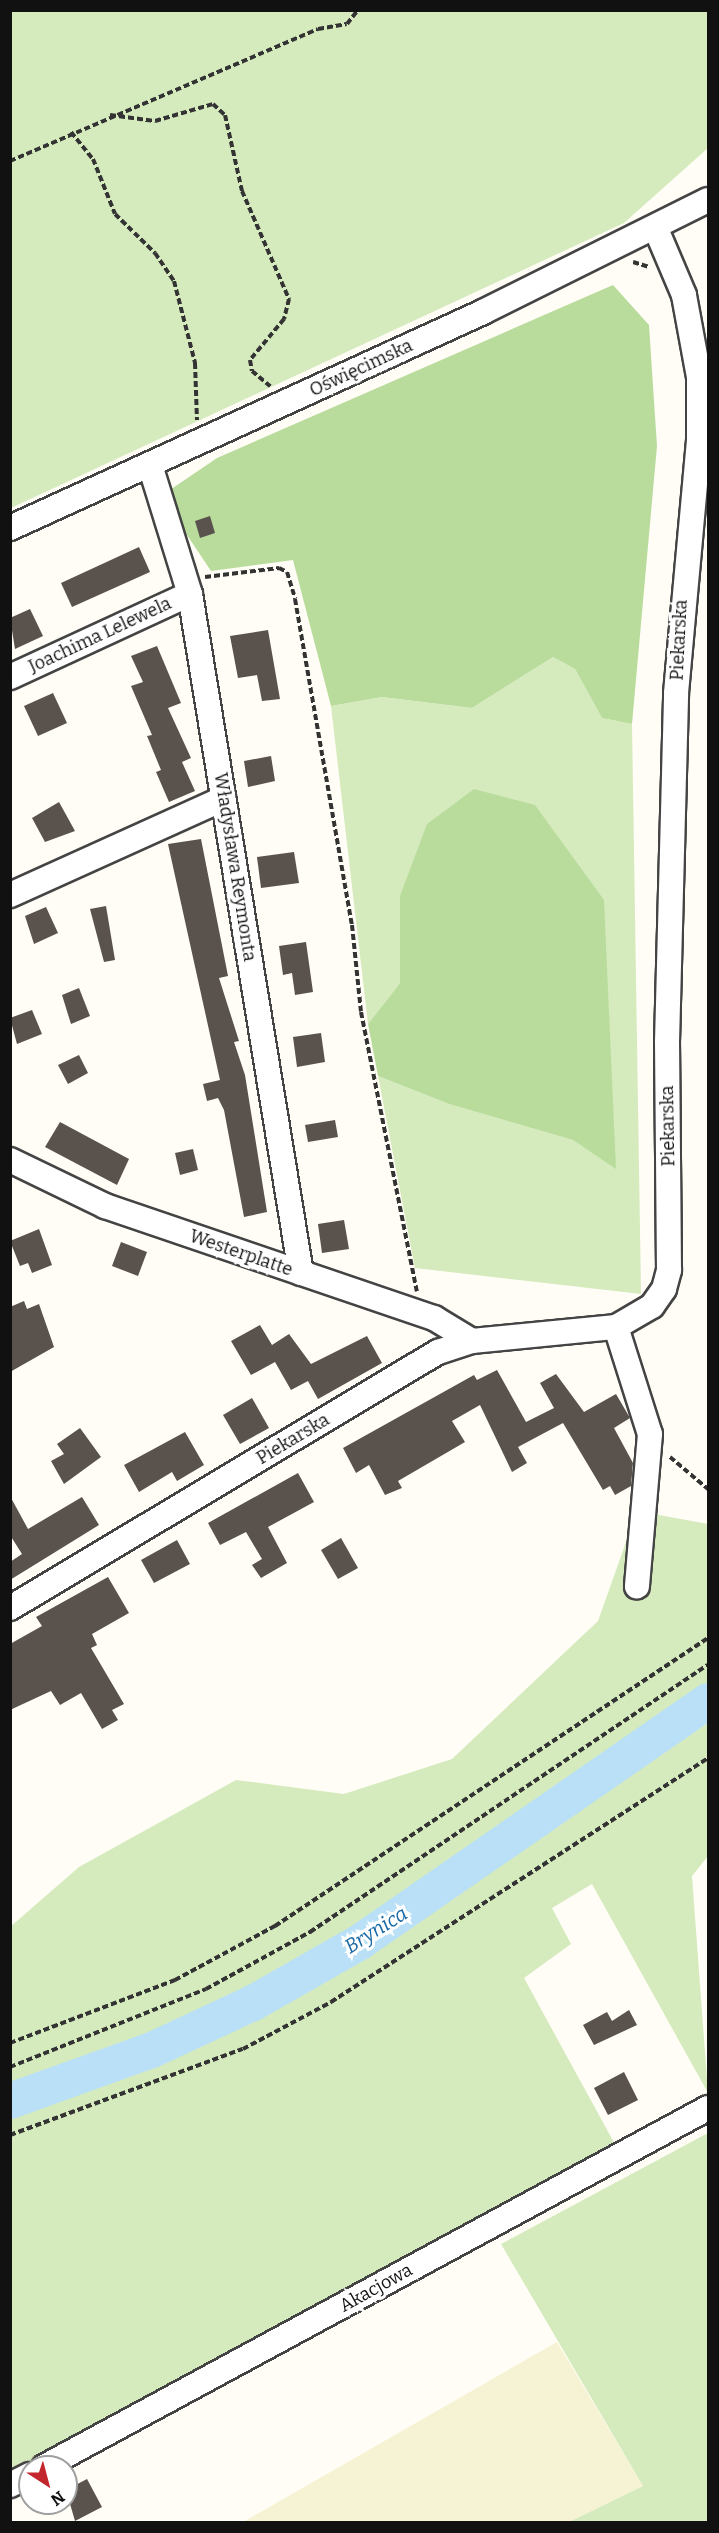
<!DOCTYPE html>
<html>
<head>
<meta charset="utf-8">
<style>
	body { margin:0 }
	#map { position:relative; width:719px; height:2533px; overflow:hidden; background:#fffdf5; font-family:Bitter,serif }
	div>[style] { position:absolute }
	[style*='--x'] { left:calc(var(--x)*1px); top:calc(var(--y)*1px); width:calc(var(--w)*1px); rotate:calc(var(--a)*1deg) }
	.farmland>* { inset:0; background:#f6f3d4 }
	.green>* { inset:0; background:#d5ebbd }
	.forest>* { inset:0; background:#b9dc9c }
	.river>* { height:36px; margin:-18px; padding:0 18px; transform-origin:18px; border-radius:18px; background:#b9e0f7 }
	.building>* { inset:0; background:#5a524d }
	.path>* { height:4px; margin-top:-2px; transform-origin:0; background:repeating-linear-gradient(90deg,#333 0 6px,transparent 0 9px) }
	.roads { filter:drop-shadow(2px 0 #444) drop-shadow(-2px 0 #444) drop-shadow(0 2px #444) drop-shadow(0 -2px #444) }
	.minor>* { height:24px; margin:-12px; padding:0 12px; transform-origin:12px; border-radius:12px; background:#fff }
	span { translate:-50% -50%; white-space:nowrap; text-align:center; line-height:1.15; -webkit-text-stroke:6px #fff; paint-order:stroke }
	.street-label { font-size:18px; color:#111 }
	.water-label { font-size:20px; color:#1768a6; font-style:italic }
	.frame { position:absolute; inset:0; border:12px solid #111; pointer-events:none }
	.north { position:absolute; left:18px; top:2455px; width:60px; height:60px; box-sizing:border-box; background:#fff; border:2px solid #a0a0a0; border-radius:50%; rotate:144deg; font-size:16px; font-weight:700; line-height:24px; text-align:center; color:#111 }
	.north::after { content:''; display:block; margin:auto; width:21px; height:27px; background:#c4262e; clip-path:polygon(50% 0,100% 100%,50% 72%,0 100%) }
</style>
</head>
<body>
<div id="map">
	<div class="farmland">
		<div style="clip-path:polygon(557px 2342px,643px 2486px,569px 2522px,243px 2522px)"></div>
	</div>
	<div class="green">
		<div style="clip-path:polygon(10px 11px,708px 11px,708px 148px,624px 223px,11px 508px)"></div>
		<div style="clip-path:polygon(553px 657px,575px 669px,602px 718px,632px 724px,641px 1294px,415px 1268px,378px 1076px,449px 1104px,573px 1140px,616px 1168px,400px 896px,400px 983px,368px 1024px,331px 706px,382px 697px,472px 708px)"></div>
		<div style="clip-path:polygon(637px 1511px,708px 1524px,708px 1692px,343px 1941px,198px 2019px,11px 2091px,10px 1927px,79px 1867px,236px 1780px,344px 1794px,452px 1759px,598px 1621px)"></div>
		<div style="clip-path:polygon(708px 1723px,708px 1856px,692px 1876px,708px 2093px,592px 1884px,552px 1908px,571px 1944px,524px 1978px,617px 2148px,11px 2471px,10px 2110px,152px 2057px,271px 2002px,372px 1946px)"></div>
		<div style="clip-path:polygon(708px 2133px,708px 2522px,569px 2522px,643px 2486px,501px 2244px)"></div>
	</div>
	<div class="forest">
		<div style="clip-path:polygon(613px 285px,649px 325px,657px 446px,632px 724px,602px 718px,575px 669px,553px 657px,472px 708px,382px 697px,331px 706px,293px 560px,211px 571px,161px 496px,217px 458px)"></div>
		<div style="clip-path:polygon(474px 789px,535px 805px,604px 900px,616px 1169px,573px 1140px,449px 1104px,378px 1076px,368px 1024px,400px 983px,400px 896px,427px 824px)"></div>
	</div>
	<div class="river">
		<div style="--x:10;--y:2101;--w:151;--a:-19.8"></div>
		<div style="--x:152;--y:2050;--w:111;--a:-25"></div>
		<div style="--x:253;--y:2003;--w:123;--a:-29.7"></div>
		<div style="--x:360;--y:1942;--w:423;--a:-34.7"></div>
	</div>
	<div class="building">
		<div style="clip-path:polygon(210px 516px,215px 533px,200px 538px,195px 521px)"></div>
		<div style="clip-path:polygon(139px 547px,150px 572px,72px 607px,61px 583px)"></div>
		<div style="clip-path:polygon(30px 609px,43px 636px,15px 649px,10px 618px)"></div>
		<div style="clip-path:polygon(268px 630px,280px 699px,262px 701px,257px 675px,238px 678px,230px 636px)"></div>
		<div style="clip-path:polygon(157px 646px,181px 703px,168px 708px,191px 758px,182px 762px,195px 791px,169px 802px,156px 772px,161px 770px,147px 736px,152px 735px,131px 686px,143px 682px,131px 656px)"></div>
		<div style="clip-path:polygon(53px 693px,67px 723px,38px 736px,24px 706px)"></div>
		<div style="clip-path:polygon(271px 756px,275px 781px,248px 787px,244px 761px)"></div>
		<div style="clip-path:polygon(59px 802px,75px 831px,45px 842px,32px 818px)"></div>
		<div style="clip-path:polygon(201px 839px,228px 976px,219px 978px,239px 1041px,234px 1042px,245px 1075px,267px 1212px,244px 1217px,224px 1110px,218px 1098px,207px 1101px,203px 1084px,220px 1080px,168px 844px)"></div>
		<div style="clip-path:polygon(294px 852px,299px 883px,261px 888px,257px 857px)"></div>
		<div style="clip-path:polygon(106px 906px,115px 960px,104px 962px,90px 909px)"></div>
		<div style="clip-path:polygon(46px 907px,58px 933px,34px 944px,25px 916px)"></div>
		<div style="clip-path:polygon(306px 942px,313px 992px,295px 995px,292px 973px,283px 975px,279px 946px)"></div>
		<div style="clip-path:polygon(79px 988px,90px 1016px,71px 1024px,62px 995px)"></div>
		<div style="clip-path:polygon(32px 1010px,42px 1034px,17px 1044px,10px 1018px)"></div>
		<div style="clip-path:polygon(321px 1033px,325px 1062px,297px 1067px,293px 1037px)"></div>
		<div style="clip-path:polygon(79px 1055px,88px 1073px,68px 1084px,58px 1065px)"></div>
		<div style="clip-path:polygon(335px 1120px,338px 1137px,308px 1142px,305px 1125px)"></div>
		<div style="clip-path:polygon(60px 1122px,129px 1159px,117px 1185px,45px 1147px)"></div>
		<div style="clip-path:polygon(193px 1149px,198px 1170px,180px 1175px,175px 1153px)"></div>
		<div style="clip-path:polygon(344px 1220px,349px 1249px,322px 1253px,318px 1224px)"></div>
		<div style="clip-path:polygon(39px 1229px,52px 1265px,32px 1273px,28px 1263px,20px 1266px,10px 1241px)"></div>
		<div style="clip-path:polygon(121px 1242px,147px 1252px,138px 1276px,112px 1266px)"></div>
		<div style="clip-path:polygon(24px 1301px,27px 1309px,39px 1304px,54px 1347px,10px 1372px,10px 1307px)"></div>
		<div style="clip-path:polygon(260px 1325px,272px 1345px,289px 1334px,311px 1364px,367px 1336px,382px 1363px,318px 1399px,308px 1381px,291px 1390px,275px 1362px,251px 1375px,231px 1341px)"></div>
		<div style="clip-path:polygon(497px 1370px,526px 1422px,554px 1408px,540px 1383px,556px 1374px,584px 1412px,616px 1394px,630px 1418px,614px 1428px,633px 1463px,631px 1486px,615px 1495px,610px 1486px,603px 1490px,563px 1423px,518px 1447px,527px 1463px,512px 1472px,480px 1405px,452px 1421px,465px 1442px,398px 1481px,402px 1488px,385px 1495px,369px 1465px,356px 1473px,343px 1448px,474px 1375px,477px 1380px)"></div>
		<div style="clip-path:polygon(252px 1398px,269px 1428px,240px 1444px,223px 1415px)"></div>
		<div style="clip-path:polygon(80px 1428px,101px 1457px,64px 1484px,51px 1461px,64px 1454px,57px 1444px)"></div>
		<div style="clip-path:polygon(185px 1432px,204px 1465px,177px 1481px,172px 1472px,139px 1492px,124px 1465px)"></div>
		<div style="clip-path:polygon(298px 1473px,314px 1502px,268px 1527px,287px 1563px,261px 1578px,252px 1565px,262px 1559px,246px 1532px,220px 1545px,208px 1523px)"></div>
		<div style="clip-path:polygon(10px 1496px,28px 1529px,82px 1497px,99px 1525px,10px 1580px,10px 1562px,22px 1554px,10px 1535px)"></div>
		<div style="clip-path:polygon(341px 1538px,358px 1568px,338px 1579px,321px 1550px)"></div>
		<div style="clip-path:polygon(177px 1540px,190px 1564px,154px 1583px,141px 1560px)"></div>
		<div style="clip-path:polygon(108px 1577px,129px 1613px,92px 1634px,97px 1645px,91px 1648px,124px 1704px,112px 1710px,118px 1720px,102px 1729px,81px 1693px,60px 1705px,51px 1691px,10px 1710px,10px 1644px,42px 1626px,36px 1617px)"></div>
		<div style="clip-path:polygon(629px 2010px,637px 2025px,594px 2045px,583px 2025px,607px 2012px,612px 2021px)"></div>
		<div style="clip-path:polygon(624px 2072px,638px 2100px,608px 2115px,594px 2088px)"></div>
		<div style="clip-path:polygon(87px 2479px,102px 2507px,75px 2521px,66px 2490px)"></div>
	</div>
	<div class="path">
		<div style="--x:110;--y:115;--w:45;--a:7.6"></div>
		<div style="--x:155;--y:121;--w:60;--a:-16.3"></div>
		<div style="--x:213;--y:104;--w:16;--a:43"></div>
		<div style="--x:225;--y:115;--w:78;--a:77.4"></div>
		<div style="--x:242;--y:191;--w:118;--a:66.5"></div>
		<div style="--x:289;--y:299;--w:21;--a:104"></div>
		<div style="--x:284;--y:319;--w:53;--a:129.7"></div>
		<div style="--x:250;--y:360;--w:11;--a:80"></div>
		<div style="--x:252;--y:371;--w:25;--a:40"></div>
		<div style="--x:71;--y:132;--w:35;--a:51"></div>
		<div style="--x:93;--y:159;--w:59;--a:68.2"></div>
		<div style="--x:115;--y:214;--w:56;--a:44.3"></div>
		<div style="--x:155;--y:253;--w:34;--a:56"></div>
		<div style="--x:174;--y:281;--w:85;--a:75.6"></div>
		<div style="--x:195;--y:363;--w:57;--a:88"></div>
		<div style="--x:10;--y:161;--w:335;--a:-23.2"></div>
		<div style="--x:318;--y:29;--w:29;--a:-10"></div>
		<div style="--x:347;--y:24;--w:18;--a:-52"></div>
		<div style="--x:633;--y:262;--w:17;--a:17"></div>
		<div style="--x:205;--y:577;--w:75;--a:-6.9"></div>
		<div style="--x:279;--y:568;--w:9;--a:27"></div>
		<div style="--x:287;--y:572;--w:28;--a:73"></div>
		<div style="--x:295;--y:599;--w:331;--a:80.1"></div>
		<div style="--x:352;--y:925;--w:87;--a:84.1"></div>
		<div style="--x:361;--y:1012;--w:285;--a:78.7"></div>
		<div style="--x:670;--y:1457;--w:50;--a:40.1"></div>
		<div style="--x:10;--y:2043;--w:177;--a:-20.9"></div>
		<div style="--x:175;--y:1980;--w:114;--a:-28.4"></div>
		<div style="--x:275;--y:1926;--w:520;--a:-33.63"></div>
		<div style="--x:10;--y:2067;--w:211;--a:-21.7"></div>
		<div style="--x:206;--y:1989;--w:119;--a:-28.7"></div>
		<div style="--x:310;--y:1932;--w:479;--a:-33.9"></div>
		<div style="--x:10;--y:2135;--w:248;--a:-20.3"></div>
		<div style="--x:243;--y:2049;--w:100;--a:-28.1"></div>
		<div style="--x:331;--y:2002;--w:449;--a:-32.9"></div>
	</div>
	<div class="roads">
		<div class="minor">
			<div style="--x:150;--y:465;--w:135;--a:72.8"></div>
			<div style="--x:190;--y:594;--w:688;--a:80.72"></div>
			<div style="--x:10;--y:528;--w:520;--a:-24.54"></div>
			<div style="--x:483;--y:312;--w:251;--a:-26.5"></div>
			<div style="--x:10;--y:677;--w:198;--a:-24.8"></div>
			<div style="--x:10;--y:895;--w:234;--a:-24.3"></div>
			<div style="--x:10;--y:1160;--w:106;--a:25.8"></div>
			<div style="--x:105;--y:1206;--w:348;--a:18.8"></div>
			<div style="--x:434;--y:1318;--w:44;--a:31.2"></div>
			<div style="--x:616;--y:1327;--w:112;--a:72.4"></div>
			<div style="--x:650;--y:1434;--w:153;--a:94.9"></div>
			<div style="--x:10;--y:1608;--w:499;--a:-30.9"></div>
			<div style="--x:438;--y:1352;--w:36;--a:-18"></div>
			<div style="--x:472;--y:1341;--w:145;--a:-5.6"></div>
			<div style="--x:616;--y:1327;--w:42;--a:-30.3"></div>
			<div style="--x:652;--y:1306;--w:21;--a:-55"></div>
			<div style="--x:664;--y:1289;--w:20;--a:-75"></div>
			<div style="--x:669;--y:1270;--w:228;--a:-90.5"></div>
			<div style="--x:667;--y:1042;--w:349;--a:-88.5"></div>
			<div style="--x:676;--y:693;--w:256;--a:-84.8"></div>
			<div style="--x:699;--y:438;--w:61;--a:-90"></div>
			<div style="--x:699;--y:377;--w:83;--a:-100.4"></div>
			<div style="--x:684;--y:295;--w:72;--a:-113"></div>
			<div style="--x:44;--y:2467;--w:755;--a:-28.4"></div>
			<div style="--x:10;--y:2485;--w:22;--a:-27"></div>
		</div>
	</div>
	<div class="street-label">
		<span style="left:361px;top:368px;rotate:-25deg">Oświęcimska</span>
		<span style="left:100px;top:635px;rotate:-25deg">Joachima Lelewela</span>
		<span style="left:679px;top:640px;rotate:-87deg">Piekarska</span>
		<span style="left:235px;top:867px;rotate:81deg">Władysława Reymonta</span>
		<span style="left:668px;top:1126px;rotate:-91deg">Piekarska</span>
		<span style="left:241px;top:1253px;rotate:19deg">Westerplatte</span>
		<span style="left:293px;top:1439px;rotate:-31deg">Piekarska</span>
		<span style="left:376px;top:2288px;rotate:-29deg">Akacjowa</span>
	</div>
	<div class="water-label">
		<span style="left:376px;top:1930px;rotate:-32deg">Brynica</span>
	</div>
	<div class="frame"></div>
	<div class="north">N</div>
</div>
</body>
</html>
